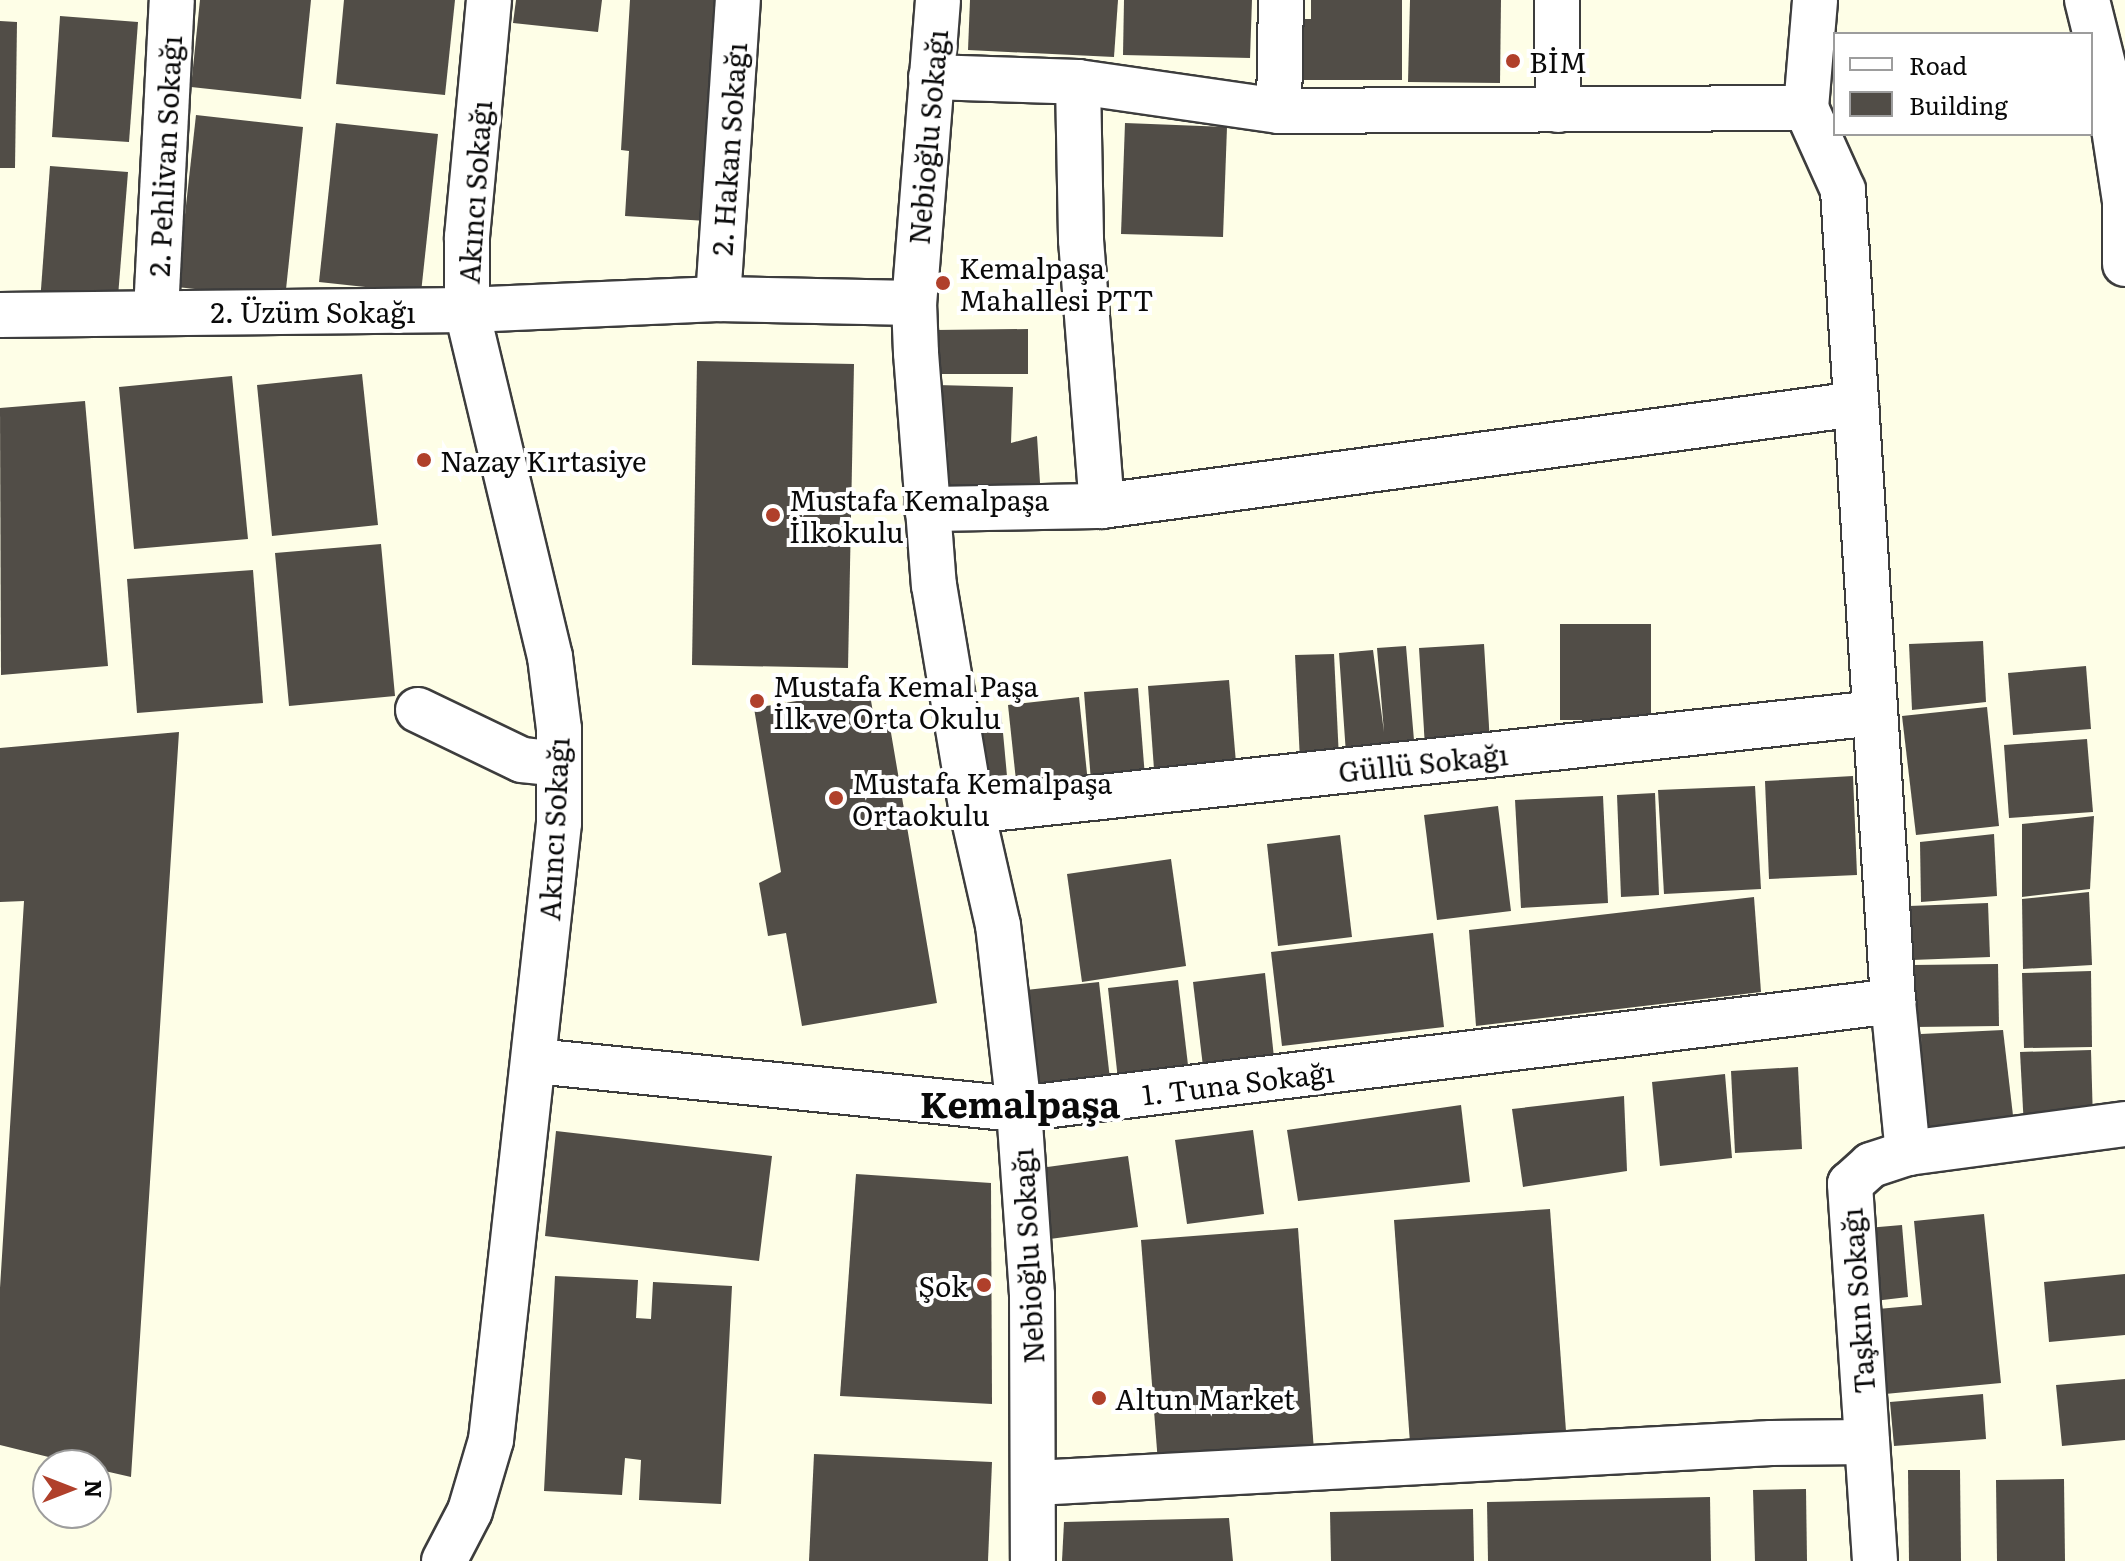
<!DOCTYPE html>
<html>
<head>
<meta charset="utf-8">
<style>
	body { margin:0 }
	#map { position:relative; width:2125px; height:1561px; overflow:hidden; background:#fefee7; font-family:Literata,serif }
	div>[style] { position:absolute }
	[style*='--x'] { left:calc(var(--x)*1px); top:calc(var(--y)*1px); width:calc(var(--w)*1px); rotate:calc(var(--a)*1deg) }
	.building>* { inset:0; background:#514d47 }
	.roads { filter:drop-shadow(2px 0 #3d3d3d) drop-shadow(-2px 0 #3d3d3d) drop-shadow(0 2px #3d3d3d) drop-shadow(0 -2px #3d3d3d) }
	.minor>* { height:44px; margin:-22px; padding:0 22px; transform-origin:22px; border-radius:22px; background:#fff }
	.dots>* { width:22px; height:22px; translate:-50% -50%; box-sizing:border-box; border:4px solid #fff; border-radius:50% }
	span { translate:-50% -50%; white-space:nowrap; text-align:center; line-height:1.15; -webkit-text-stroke:8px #fff; paint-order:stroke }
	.poi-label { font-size:28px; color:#0a0a0a }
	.left { translate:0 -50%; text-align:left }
	.right { translate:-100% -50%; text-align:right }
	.street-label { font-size:28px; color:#0a0a0a }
	.district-label { font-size:36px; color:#0a0a0a; font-weight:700 }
	.legend { position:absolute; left:1833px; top:32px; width:260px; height:104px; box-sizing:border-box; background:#fff; border:2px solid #9d9d9d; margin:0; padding:10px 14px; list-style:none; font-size:24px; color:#0a0a0a }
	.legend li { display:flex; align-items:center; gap:16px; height:40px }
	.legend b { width:40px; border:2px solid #9d9d9d }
	.north { position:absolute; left:32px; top:1449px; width:80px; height:80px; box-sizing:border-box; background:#fff; border:2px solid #9d9d9d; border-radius:50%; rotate:90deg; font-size:22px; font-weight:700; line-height:32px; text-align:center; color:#0a0a0a }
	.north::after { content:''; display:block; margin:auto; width:28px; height:36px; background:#b0402b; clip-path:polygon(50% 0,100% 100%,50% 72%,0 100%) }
</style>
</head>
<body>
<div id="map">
	<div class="building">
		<div style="clip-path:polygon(200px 0,311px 0,301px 99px,191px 87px)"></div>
		<div style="clip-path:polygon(344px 0,455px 0,445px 95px,336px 84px)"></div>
		<div style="clip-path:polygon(516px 0,602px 0,598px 32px,513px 23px)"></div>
		<div style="clip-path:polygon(630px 0,720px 0,707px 221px,625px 216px,629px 151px,621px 150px)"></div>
		<div style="clip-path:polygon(970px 0,1118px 0,1114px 57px,968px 50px)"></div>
		<div style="clip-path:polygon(1124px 0,1252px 0,1250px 58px,1123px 55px)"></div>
		<div style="clip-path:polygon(1311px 0,1402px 0,1402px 80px,1298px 80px,1298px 19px,1311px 19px)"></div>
		<div style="clip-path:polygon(1410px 0,1501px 0,1500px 83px,1408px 82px)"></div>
		<div style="clip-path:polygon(60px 16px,138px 22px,129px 142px,52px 137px)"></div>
		<div style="clip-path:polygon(0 21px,17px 22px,15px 168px,0 168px)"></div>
		<div style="clip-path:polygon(196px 115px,303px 127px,285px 299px,177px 287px)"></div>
		<div style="clip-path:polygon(336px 123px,438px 134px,421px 293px,319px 282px)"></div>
		<div style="clip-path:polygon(1125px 123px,1227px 127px,1223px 237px,1121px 234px)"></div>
		<div style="clip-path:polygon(50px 166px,128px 172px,117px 309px,40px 303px)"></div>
		<div style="clip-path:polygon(1028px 329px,1028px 374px,935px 374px,935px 330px)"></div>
		<div style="clip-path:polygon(697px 361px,854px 364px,848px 668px,692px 665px)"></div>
		<div style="clip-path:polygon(362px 374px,378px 525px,272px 536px,257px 385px)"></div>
		<div style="clip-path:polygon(232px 376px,248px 539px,134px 549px,119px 387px)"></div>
		<div style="clip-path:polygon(937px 385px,1013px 387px,1011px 443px,1037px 436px,1041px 498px,951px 504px,947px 441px,935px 441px)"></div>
		<div style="clip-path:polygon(85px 401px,108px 666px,1px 675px,0 408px)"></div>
		<div style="clip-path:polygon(381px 544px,395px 696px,289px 706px,275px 553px)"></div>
		<div style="clip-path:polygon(253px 570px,263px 703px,137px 713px,127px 579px)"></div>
		<div style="clip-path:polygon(1560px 624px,1651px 624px,1651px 720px,1560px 720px)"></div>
		<div style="clip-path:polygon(1983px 641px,1986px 702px,1912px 710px,1909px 644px)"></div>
		<div style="clip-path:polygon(1484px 644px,1490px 743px,1425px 747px,1419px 648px)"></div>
		<div style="clip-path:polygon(1406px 646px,1415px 752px,1346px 754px,1339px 653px,1373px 650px,1384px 732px,1377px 648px)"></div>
		<div style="clip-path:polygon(1334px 654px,1339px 759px,1300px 761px,1295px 655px)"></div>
		<div style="clip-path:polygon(2086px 666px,2091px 729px,2013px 735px,2008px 673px)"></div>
		<div style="clip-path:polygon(1229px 680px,1236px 763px,1154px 769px,1148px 686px)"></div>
		<div style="clip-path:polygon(1138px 688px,1146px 790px,1092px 794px,1084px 692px)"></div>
		<div style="clip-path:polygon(869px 689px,875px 724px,889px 721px,937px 1003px,802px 1026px,786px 933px,768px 936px,759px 883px,781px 872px,754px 708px)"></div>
		<div style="clip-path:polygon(1079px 697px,1088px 783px,1017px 790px,1008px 705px)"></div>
		<div style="clip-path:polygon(1987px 707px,1999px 826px,1916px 835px,1902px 716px)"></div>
		<div style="clip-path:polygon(1001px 711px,1007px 776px,980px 778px,975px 713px)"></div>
		<div style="clip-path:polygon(179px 732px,131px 1477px,96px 1469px,96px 1465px,81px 1465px,0 1445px,0 1288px,24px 901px,0 902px,0 748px)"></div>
		<div style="clip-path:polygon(2087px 739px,2093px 812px,2009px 818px,2004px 745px)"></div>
		<div style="clip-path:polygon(1853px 776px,1857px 875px,1769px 879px,1765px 781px)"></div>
		<div style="clip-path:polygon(1755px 786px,1761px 889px,1664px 894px,1658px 790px)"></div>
		<div style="clip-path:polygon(1655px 793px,1659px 895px,1621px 897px,1617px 795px)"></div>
		<div style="clip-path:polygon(1603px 796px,1608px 903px,1521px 908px,1515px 800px)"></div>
		<div style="clip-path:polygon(1498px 806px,1511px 911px,1437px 920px,1424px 815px)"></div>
		<div style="clip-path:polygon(2094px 816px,2090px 889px,2022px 897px,2022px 824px)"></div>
		<div style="clip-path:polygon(1994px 834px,1997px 896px,1921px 902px,1920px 842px)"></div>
		<div style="clip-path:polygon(1340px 835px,1352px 937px,1278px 946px,1267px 844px)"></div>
		<div style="clip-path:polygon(1171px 859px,1186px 966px,1082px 982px,1067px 874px)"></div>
		<div style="clip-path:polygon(2089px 892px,2092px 965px,2023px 969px,2022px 899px)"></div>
		<div style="clip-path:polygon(1754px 897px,1761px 992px,1476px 1026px,1469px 930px)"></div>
		<div style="clip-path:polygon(1988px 903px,1990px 957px,1912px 960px,1909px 906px)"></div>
		<div style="clip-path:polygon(1433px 933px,1444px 1027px,1282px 1046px,1271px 952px)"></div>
		<div style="clip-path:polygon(1998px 964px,1999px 1026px,1914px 1027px,1913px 965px)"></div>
		<div style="clip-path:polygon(2091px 971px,2092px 1047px,2024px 1048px,2022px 973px)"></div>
		<div style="clip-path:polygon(1265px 973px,1275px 1067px,1204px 1075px,1193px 982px)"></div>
		<div style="clip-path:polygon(1178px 980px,1190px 1082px,1119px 1089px,1108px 988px)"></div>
		<div style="clip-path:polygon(1099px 982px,1111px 1088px,1038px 1096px,1026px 990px)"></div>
		<div style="clip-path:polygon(2003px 1030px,2014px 1124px,1922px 1135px,1921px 1034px)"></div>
		<div style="clip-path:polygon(2091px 1050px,2093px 1122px,2024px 1128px,2020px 1052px)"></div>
		<div style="clip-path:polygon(1798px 1067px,1802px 1149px,1735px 1153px,1731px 1071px)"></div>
		<div style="clip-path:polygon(1725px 1074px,1732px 1158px,1660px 1166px,1652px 1082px)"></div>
		<div style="clip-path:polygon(1624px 1096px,1627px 1171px,1523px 1187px,1512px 1109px)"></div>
		<div style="clip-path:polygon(1461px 1105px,1470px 1182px,1298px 1201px,1287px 1130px)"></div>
		<div style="clip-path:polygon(1253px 1130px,1264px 1214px,1187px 1224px,1175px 1140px)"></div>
		<div style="clip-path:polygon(556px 1131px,772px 1156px,759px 1261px,545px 1236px)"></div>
		<div style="clip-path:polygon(1128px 1156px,1138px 1227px,1050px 1239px,1040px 1168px)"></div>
		<div style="clip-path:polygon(856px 1174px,991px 1183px,992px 1404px,840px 1396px)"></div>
		<div style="clip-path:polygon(1550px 1209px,1567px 1445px,1411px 1457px,1394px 1220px)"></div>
		<div style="clip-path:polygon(1984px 1214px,2001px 1383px,1885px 1394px,1878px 1309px,1922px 1305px,1914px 1221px)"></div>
		<div style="clip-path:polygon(1902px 1225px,1908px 1297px,1874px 1301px,1867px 1228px)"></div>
		<div style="clip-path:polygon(1298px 1228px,1314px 1451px,1158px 1463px,1141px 1240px)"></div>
		<div style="clip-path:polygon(2125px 1274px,2125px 1335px,2049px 1342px,2044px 1282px)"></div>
		<div style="clip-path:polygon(555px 1276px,638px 1280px,636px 1318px,651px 1319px,653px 1282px,732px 1286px,721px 1504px,639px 1500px,641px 1460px,625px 1458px,622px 1495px,544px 1491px)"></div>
		<div style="clip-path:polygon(2125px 1379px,2125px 1440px,2062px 1446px,2056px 1385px)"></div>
		<div style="clip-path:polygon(1983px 1394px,1986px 1439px,1894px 1446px,1890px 1402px)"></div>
		<div style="clip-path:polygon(814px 1454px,992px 1462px,988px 1561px,809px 1561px)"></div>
		<div style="clip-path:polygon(1908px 1470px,1960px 1470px,1961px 1561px,1909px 1561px)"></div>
		<div style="clip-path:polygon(2064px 1479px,2065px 1561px,1997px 1561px,1996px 1480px)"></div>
		<div style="clip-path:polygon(1806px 1489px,1807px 1561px,1755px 1561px,1753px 1490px)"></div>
		<div style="clip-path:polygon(1710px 1497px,1711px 1561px,1488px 1561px,1487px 1502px)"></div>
		<div style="clip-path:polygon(1473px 1509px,1474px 1561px,1331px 1561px,1330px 1512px)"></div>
		<div style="clip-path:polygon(1229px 1518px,1233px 1561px,1062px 1561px,1064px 1522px)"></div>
	</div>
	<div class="roads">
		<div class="minor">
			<div style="--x:938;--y:0;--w:304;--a:94.5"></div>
			<div style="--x:914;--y:303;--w:50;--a:87.7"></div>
			<div style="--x:916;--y:353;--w:233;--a:85.6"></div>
			<div style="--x:934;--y:585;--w:229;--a:80.5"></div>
			<div style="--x:972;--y:811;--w:117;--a:77.2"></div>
			<div style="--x:998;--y:925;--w:185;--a:83.5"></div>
			<div style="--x:1019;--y:1109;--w:186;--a:86"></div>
			<div style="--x:1032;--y:1295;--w:266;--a:89.8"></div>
			<div style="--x:1557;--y:0;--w:110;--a:89.5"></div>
			<div style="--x:2087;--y:0;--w:78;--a:76"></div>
			<div style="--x:2106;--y:76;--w:127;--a:81.4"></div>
			<div style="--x:2125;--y:202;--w:62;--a:90"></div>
			<div style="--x:931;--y:77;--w:147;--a:1.9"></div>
			<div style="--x:1078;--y:82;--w:203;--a:8.2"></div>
			<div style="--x:1279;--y:111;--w:527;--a:-0.33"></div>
			<div style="--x:1806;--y:108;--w:90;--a:65.7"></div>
			<div style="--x:1843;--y:190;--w:813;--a:86.47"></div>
			<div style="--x:1893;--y:1001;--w:153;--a:84.4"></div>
			<div style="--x:1078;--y:82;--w:158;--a:88.9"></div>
			<div style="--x:1081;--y:240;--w:267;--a:85.5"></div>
			<div style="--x:1806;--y:108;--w:108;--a:-85.2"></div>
			<div style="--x:1279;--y:111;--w:111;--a:-89"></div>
			<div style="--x:718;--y:299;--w:300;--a:-86.2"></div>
			<div style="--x:156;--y:312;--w:312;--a:-87.1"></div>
			<div style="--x:0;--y:315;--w:467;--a:-0.6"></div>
			<div style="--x:467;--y:310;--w:251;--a:-2.5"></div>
			<div style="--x:718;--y:299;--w:196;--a:1.2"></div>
			<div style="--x:927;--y:509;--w:175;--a:-1"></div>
			<div style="--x:1102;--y:506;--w:761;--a:-7.7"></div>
			<div style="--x:418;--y:710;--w:115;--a:25.7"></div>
			<div style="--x:522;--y:760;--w:37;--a:6"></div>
			<div style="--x:972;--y:811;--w:908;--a:-6.19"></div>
			<div style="--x:535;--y:1061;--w:486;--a:5.7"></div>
			<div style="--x:1019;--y:1109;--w:881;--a:-7.04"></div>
			<div style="--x:1035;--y:1483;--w:737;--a:-3.11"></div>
			<div style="--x:1771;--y:1443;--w:96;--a:-0.6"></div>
			<div style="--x:444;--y:1561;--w:56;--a:-62.5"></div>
			<div style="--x:470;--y:1511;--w:74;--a:-73.5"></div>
			<div style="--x:491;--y:1440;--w:621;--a:-83.71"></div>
			<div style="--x:559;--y:823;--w:94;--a:-90"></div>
			<div style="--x:559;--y:729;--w:73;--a:-97.1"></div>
			<div style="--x:550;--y:657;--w:357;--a:-103.5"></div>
			<div style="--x:467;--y:310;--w:73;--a:-90"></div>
			<div style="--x:467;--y:237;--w:238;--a:-84.7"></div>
			<div style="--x:1875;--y:1561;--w:378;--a:-93.8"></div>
			<div style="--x:1850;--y:1184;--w:28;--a:-42"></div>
			<div style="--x:1871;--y:1165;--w:39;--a:-18"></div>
			<div style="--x:1908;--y:1153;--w:219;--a:-7.6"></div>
		</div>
	</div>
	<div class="dots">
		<div style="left:1513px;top:61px;background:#b0402b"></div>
		<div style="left:943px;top:283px;background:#b0402b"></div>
		<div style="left:424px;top:460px;background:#b0402b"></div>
		<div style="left:773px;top:515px;background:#b0402b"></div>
		<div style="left:757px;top:701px;background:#b0402b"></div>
		<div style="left:836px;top:798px;background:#b0402b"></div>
		<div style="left:984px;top:1285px;background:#b0402b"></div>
		<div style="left:1099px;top:1398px;background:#b0402b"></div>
	</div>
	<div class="poi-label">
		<span class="left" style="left:1529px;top:61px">BİM</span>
		<span class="left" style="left:959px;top:283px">Kemalpaşa<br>Mahallesi PTT</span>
		<span class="left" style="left:440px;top:460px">Nazay Kırtasiye</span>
		<span class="left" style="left:789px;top:515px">Mustafa Kemalpaşa<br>İlkokulu</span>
		<span class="left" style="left:773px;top:701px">Mustafa Kemal Paşa<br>İlk ve Orta Okulu</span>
		<span class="left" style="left:852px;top:798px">Mustafa Kemalpaşa<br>Ortaokulu</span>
		<span class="right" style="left:968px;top:1285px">Şok</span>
		<span class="left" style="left:1115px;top:1398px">Altun Market</span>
	</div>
	<div class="street-label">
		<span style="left:927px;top:137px;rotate:-85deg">Nebioğlu Sokağı</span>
		<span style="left:728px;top:149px;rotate:-86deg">2. Hakan Sokağı</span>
		<span style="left:164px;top:156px;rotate:-87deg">2. Pehlivan Sokağı</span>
		<span style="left:474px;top:192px;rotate:-86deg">Akıncı Sokağı</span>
		<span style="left:313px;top:311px">2. Üzüm Sokağı</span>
		<span style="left:1423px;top:762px;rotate:-6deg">Güllü Sokağı</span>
		<span style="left:553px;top:829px;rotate:-87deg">Akıncı Sokağı</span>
		<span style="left:1238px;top:1082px;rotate:-7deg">1. Tuna Sokağı</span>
		<span style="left:1027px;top:1256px;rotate:-93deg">Nebioğlu Sokağı</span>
		<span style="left:1857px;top:1301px;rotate:-94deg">Taşkın Sokağı</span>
	</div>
	<div class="district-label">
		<span style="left:1020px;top:1103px">Kemalpaşa</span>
	</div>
	<ul class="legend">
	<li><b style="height:10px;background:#fff"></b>Road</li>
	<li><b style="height:22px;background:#514d47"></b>Building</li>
	</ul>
	<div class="north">N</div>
</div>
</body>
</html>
